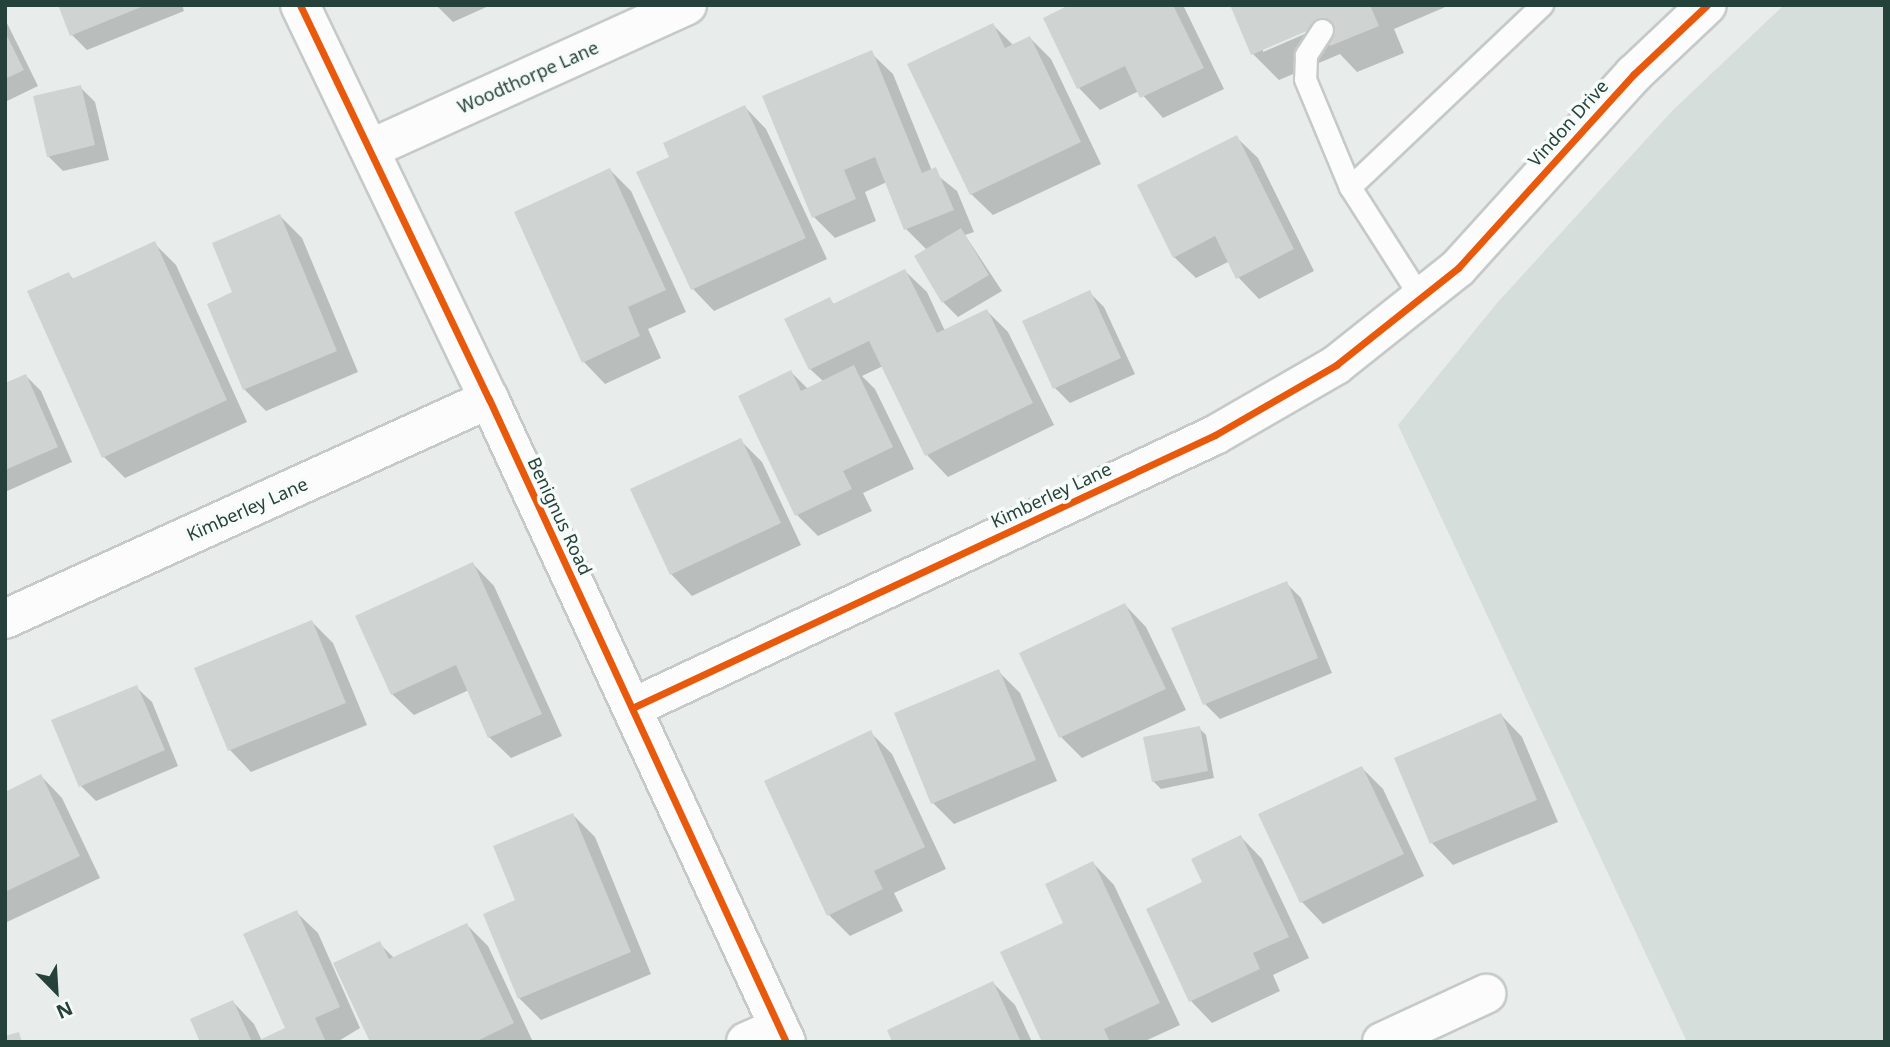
<!DOCTYPE html>
<html>
<head>
<meta charset="utf-8">
<style>
	body { margin:0 }
	#map { position:relative; width:1890px; height:1047px; overflow:hidden; background:#e8edeb; font-family:"Noto Sans",sans-serif }
	div>[style] { position:absolute }
	[style*='--x'] { left:calc(var(--x)*1px); top:calc(var(--y)*1px); width:calc(var(--w)*1px); rotate:calc(var(--a)*1deg) }
	.built>* { inset:0; background:#d6dedb }
	.shadow>* { inset:0; background:#0003 }
	.building>* { inset:0; background:#cfd4d2 }
	.roads { filter:drop-shadow(2px 0 #c5cac8) drop-shadow(-2px 0 #c5cac8) drop-shadow(0 2px #c5cac8) drop-shadow(0 -2px #c5cac8) }
	.service>* { height:21px; margin:-10.5px; padding:0 10.5px; transform-origin:10.5px; border-radius:10.5px; background:#fcfcfc }
	.minor>* { height:38px; margin:-19px; padding:0 19px; transform-origin:19px; border-radius:19px; background:#fcfcfc }
	.tertiary>* { height:38px; margin:-19px; padding:0 19px; transform-origin:19px; border-radius:19px; background:#fcfcfc }
	.cycleway>* { height:7px; margin:-3.5px; padding:0 3.5px; transform-origin:3.5px; border-radius:3.5px; background:#e8590c }
	span { translate:-50% -50%; white-space:nowrap; text-align:center; line-height:1.15; -webkit-text-stroke:7px #f7fbf9; paint-order:stroke }
	.street-label { font-size:18px; color:#24423a }
	.frame { position:absolute; inset:0; border:7px solid #24423a; pointer-events:none }
	.north { position:absolute; left:21px; top:956px; width:70px; height:70px; -webkit-text-stroke:5px #f7fbf9; paint-order:stroke; rotate:156deg; font-size:19px; font-weight:700; line-height:28px; text-align:center; color:#24423a }
	.north::after { content:''; display:block; margin:auto; width:24px; height:32px; background:#24423a; clip-path:polygon(50% 0,100% 100%,50% 72%,0 100%) }
</style>
</head>
<body>
<div id="map">
	<div class="built">
		<div style="clip-path:polygon(1784px 5px,1885px 5px,1885px 1042px,1687px 1042px,1398px 425px,1497px 303px,1672px 111px)"></div>
	</div>
	<div class="shadow">
		<div style="clip-path:polygon(60px 5px,182px 5px,184px 11px,87px 50px,72px 35px)"></div>
		<div style="clip-path:polygon(436px 5px,491px 5px,453px 22px)"></div>
		<div style="clip-path:polygon(1073px 5px,1183px 5px,1224px 89px,1163px 118px,1139px 91px,1100px 110px,1079px 88px,1045px 19px)"></div>
		<div style="clip-path:polygon(evenodd,1232px 5px,1450px 5px,1394px 29px,1404px 53px,1357px 72px,1340px 54px,1279px 80px,1253px 54px,1232px 5px,1328px 20px,1330px 23px,1263px 52px,1263px 48px,1328px 20px)"></div>
		<div style="clip-path:polygon(5px 19px,38px 86px,5px 102px)"></div>
		<div style="clip-path:polygon(993px 25px,1014px 46px,1030px 38px,1051px 59px,1101px 164px,993px 215px,971px 194px)"></div>
		<div style="clip-path:polygon(871px 53px,893px 74px,932px 171px,957px 191px,974px 232px,965px 235px,1002px 291px,958px 317px,943px 302px,927px 250px,906px 229px,887px 182px,865px 192px,876px 221px,835px 238px,814px 217px)"></div>
		<div style="clip-path:polygon(80px 87px,95px 102px,109px 160px,63px 171px,48px 156px)"></div>
		<div style="clip-path:polygon(745px 107px,766px 129px,827px 259px,714px 311px,693px 289px,639px 173px,672px 158px)"></div>
		<div style="clip-path:polygon(1236px 137px,1258px 158px,1314px 271px,1259px 299px,1238px 277px,1230px 261px,1196px 278px,1174px 257px)"></div>
		<div style="clip-path:polygon(610px 170px,631px 191px,686px 312px,648px 329px,661px 358px,605px 384px,584px 362px)"></div>
		<div style="clip-path:polygon(280px 216px,302px 238px,358px 372px,266px 411px,244px 389px)"></div>
		<div style="clip-path:polygon(154px 243px,176px 265px,247px 422px,125px 478px,104px 457px,69px 274px,74px 280px)"></div>
		<div style="clip-path:polygon(905px 271px,927px 292px,945px 331px,987px 311px,1008px 332px,1054px 425px,948px 477px,927px 455px,883px 366px,862px 376px,875px 389px,914px 469px,863px 493px,872px 511px,818px 536px,797px 515px,791px 372px,808px 389px,824px 382px,810px 369px,829px 299px,835px 305px)"></div>
		<div style="clip-path:polygon(1089px 292px,1104px 307px,1135px 374px,1070px 403px,1055px 388px,1024px 322px)"></div>
		<div style="clip-path:polygon(26px 376px,41px 391px,72px 462px,5px 492px,5px 385px)"></div>
		<div style="clip-path:polygon(740px 440px,762px 462px,801px 545px,692px 596px,671px 574px)"></div>
		<div style="clip-path:polygon(473px 564px,494px 586px,562px 736px,511px 758px,489px 737px,469px 690px,414px 715px,392px 694px)"></div>
		<div style="clip-path:polygon(1286px 583px,1301px 598px,1332px 673px,1220px 719px,1205px 704px)"></div>
		<div style="clip-path:polygon(1125px 605px,1146px 627px,1186px 710px,1082px 758px,1061px 737px)"></div>
		<div style="clip-path:polygon(312px 622px,333px 643px,367px 725px,251px 772px,230px 750px,197px 669px)"></div>
		<div style="clip-path:polygon(998px 671px,1020px 693px,1057px 781px,954px 824px,933px 803px)"></div>
		<div style="clip-path:polygon(136px 687px,152px 702px,178px 766px,96px 801px,81px 786px)"></div>
		<div style="clip-path:polygon(1501px 715px,1522px 737px,1558px 822px,1453px 865px,1432px 843px,1396px 759px)"></div>
		<div style="clip-path:polygon(1199px 728px,1206px 735px,1214px 778px,1161px 789px,1153px 781px)"></div>
		<div style="clip-path:polygon(871px 733px,892px 754px,946px 869px,894px 893px,903px 911px,850px 936px,829px 915px)"></div>
		<div style="clip-path:polygon(1362px 768px,1383px 789px,1424px 876px,1323px 924px,1302px 902px)"></div>
		<div style="clip-path:polygon(41px 776px,62px 798px,100px 878px,5px 923px,5px 794px)"></div>
		<div style="clip-path:polygon(573px 815px,595px 837px,651px 974px,541px 1020px,519px 998px,485px 915px,518px 901px)"></div>
		<div style="clip-path:polygon(1241px 837px,1262px 859px,1309px 958px,1273px 975px,1280px 991px,1212px 1023px,1191px 1001px,1205px 883px)"></div>
		<div style="clip-path:polygon(1093px 863px,1114px 885px,1180px 1025px,1143px 1042px,1044px 1042px,1066px 923px)"></div>
		<div style="clip-path:polygon(296px 912px,318px 933px,360px 1028px,337px 1042px,202px 1042px,233px 1002px,254px 1024px,262px 1041px,288px 1029px)"></div>
		<div style="clip-path:polygon(467px 925px,488px 946px,533px 1042px,372px 1042px,379px 943px,395px 959px)"></div>
		<div style="clip-path:polygon(993px 983px,1015px 1005px,1032px 1042px,894px 1042px)"></div>
	</div>
	<div class="building">
		<div style="clip-path:polygon(58px 5px,146px 5px,70px 36px)"></div>
		<div style="clip-path:polygon(1069px 5px,1173px 5px,1204px 68px,1140px 98px,1125px 66px,1077px 89px,1043px 18px)"></div>
		<div style="clip-path:polygon(1230px 5px,1370px 5px,1379px 26px,1330px 46px,1321px 25px,1251px 55px)"></div>
		<div style="clip-path:polygon(993px 23px,1005px 48px,1030px 36px,1081px 142px,970px 195px,907px 64px)"></div>
		<div style="clip-path:polygon(5px 32px,24px 70px,5px 79px)"></div>
		<div style="clip-path:polygon(872px 50px,922px 173px,936px 167px,954px 210px,904px 230px,875px 157px,844px 170px,856px 199px,812px 218px,762px 96px)"></div>
		<div style="clip-path:polygon(81px 85px,95px 145px,47px 157px,33px 96px)"></div>
		<div style="clip-path:polygon(745px 105px,806px 238px,691px 290px,636px 172px,669px 157px,663px 143px)"></div>
		<div style="clip-path:polygon(1237px 135px,1294px 249px,1236px 279px,1215px 236px,1173px 258px,1137px 185px)"></div>
		<div style="clip-path:polygon(610px 168px,666px 290px,628px 307px,640px 336px,582px 363px,514px 212px)"></div>
		<div style="clip-path:polygon(280px 214px,337px 351px,243px 390px,207px 304px,232px 292px,212px 243px)"></div>
		<div style="clip-path:polygon(961px 228px,989px 275px,942px 303px,914px 256px)"></div>
		<div style="clip-path:polygon(155px 241px,227px 400px,102px 458px,27px 291px,69px 272px,72px 279px)"></div>
		<div style="clip-path:polygon(905px 269px,937px 333px,987px 309px,1033px 403px,925px 456px,869px 341px,809px 370px,784px 319px,830px 297px,833px 304px)"></div>
		<div style="clip-path:polygon(1090px 290px,1121px 358px,1053px 389px,1022px 321px)"></div>
		<div style="clip-path:polygon(854px 365px,893px 447px,843px 471px,852px 489px,795px 516px,738px 396px,791px 370px,801px 391px)"></div>
		<div style="clip-path:polygon(26px 374px,58px 447px,5px 470px,5px 383px)"></div>
		<div style="clip-path:polygon(741px 438px,781px 523px,670px 575px,630px 489px)"></div>
		<div style="clip-path:polygon(473px 562px,542px 714px,488px 738px,456px 665px,391px 695px,355px 616px)"></div>
		<div style="clip-path:polygon(1287px 581px,1318px 658px,1203px 705px,1171px 628px)"></div>
		<div style="clip-path:polygon(1125px 603px,1166px 689px,1059px 738px,1019px 653px)"></div>
		<div style="clip-path:polygon(312px 620px,346px 703px,228px 751px,194px 668px)"></div>
		<div style="clip-path:polygon(999px 669px,1036px 760px,931px 804px,894px 713px)"></div>
		<div style="clip-path:polygon(137px 685px,165px 750px,79px 787px,51px 720px)"></div>
		<div style="clip-path:polygon(1501px 713px,1537px 800px,1430px 844px,1394px 758px)"></div>
		<div style="clip-path:polygon(1200px 726px,1208px 771px,1152px 782px,1143px 737px)"></div>
		<div style="clip-path:polygon(871px 730px,925px 847px,874px 871px,883px 889px,827px 916px,764px 781px)"></div>
		<div style="clip-path:polygon(1362px 766px,1404px 854px,1300px 903px,1258px 814px)"></div>
		<div style="clip-path:polygon(41px 774px,80px 856px,5px 892px,5px 792px)"></div>
		<div style="clip-path:polygon(573px 813px,631px 952px,518px 999px,483px 914px,515px 900px,493px 846px)"></div>
		<div style="clip-path:polygon(1241px 835px,1289px 937px,1253px 953px,1260px 969px,1189px 1002px,1146px 909px,1202px 882px,1191px 859px)"></div>
		<div style="clip-path:polygon(1093px 861px,1160px 1003px,1104px 1029px,1110px 1042px,1042px 1042px,1000px 952px,1063px 923px,1045px 884px)"></div>
		<div style="clip-path:polygon(297px 910px,340px 1007px,315px 1018px,326px 1042px,255px 1042px,285px 1028px,243px 934px)"></div>
		<div style="clip-path:polygon(467px 923px,514px 1023px,475px 1042px,370px 1042px,333px 963px,380px 941px,389px 959px)"></div>
		<div style="clip-path:polygon(993px 981px,1021px 1042px,892px 1042px,887px 1030px)"></div>
		<div style="clip-path:polygon(233px 1000px,252px 1042px,200px 1042px,190px 1019px)"></div>
		<div style="clip-path:polygon(19px 1032px,22px 1042px,5px 1042px,5px 1036px)"></div>
	</div>
	<div class="roads">
		<div class="service">
			<div style="--x:1322;--y:30;--w:30;--a:123"></div>
			<div style="--x:1306;--y:55;--w:24;--a:92"></div>
			<div style="--x:1305;--y:79;--w:117;--a:67.4"></div>
			<div style="--x:1350;--y:187;--w:132;--a:57.4"></div>
			<div style="--x:1350;--y:187;--w:265;--a:-43.5"></div>
		</div>
		<div class="minor">
			<div style="--x:370;--y:149;--w:348;--a:-24.4"></div>
			<div style="--x:5;--y:619;--w:532;--a:-24.44"></div>
			<div style="--x:746;--y:1042;--w:36;--a:-24"></div>
			<div style="--x:1382;--y:1042;--w:115;--a:-24.8"></div>
		</div>
		<div class="tertiary">
			<div style="--x:300;--y:5;--w:437;--a:64.4"></div>
			<div style="--x:489;--y:399;--w:708;--a:65.21"></div>
			<div style="--x:632;--y:708;--w:644;--a:-25.09"></div>
			<div style="--x:1215;--y:435;--w:140;--a:-30"></div>
			<div style="--x:1336;--y:365;--w:156;--a:-38.5"></div>
			<div style="--x:1458;--y:268;--w:262;--a:-47.8"></div>
			<div style="--x:1634;--y:74;--w:100;--a:-43.4"></div>
		</div>
	</div>
	<div class="cycleway">
		<div style="--x:300;--y:5;--w:437;--a:64.4"></div>
		<div style="--x:489;--y:399;--w:708;--a:65.21"></div>
		<div style="--x:632;--y:708;--w:644;--a:-25.09"></div>
		<div style="--x:1215;--y:435;--w:140;--a:-30"></div>
		<div style="--x:1336;--y:365;--w:156;--a:-38.5"></div>
		<div style="--x:1458;--y:268;--w:262;--a:-47.8"></div>
		<div style="--x:1634;--y:74;--w:100;--a:-43.4"></div>
	</div>
	<div class="street-label">
		<span style="left:528px;top:77px;rotate:-24deg">Woodthorpe Lane</span>
		<span style="left:1568px;top:123px;rotate:-48deg">Vindon Drive</span>
		<span style="left:1051px;top:495px;rotate:-25deg">Kimberley Lane</span>
		<span style="left:247px;top:509px;rotate:-24deg">Kimberley Lane</span>
		<span style="left:560px;top:516px;rotate:65deg">Benignus Road</span>
	</div>
	<div class="frame"></div>
	<div class="north">N</div>
</div>
</body>
</html>
